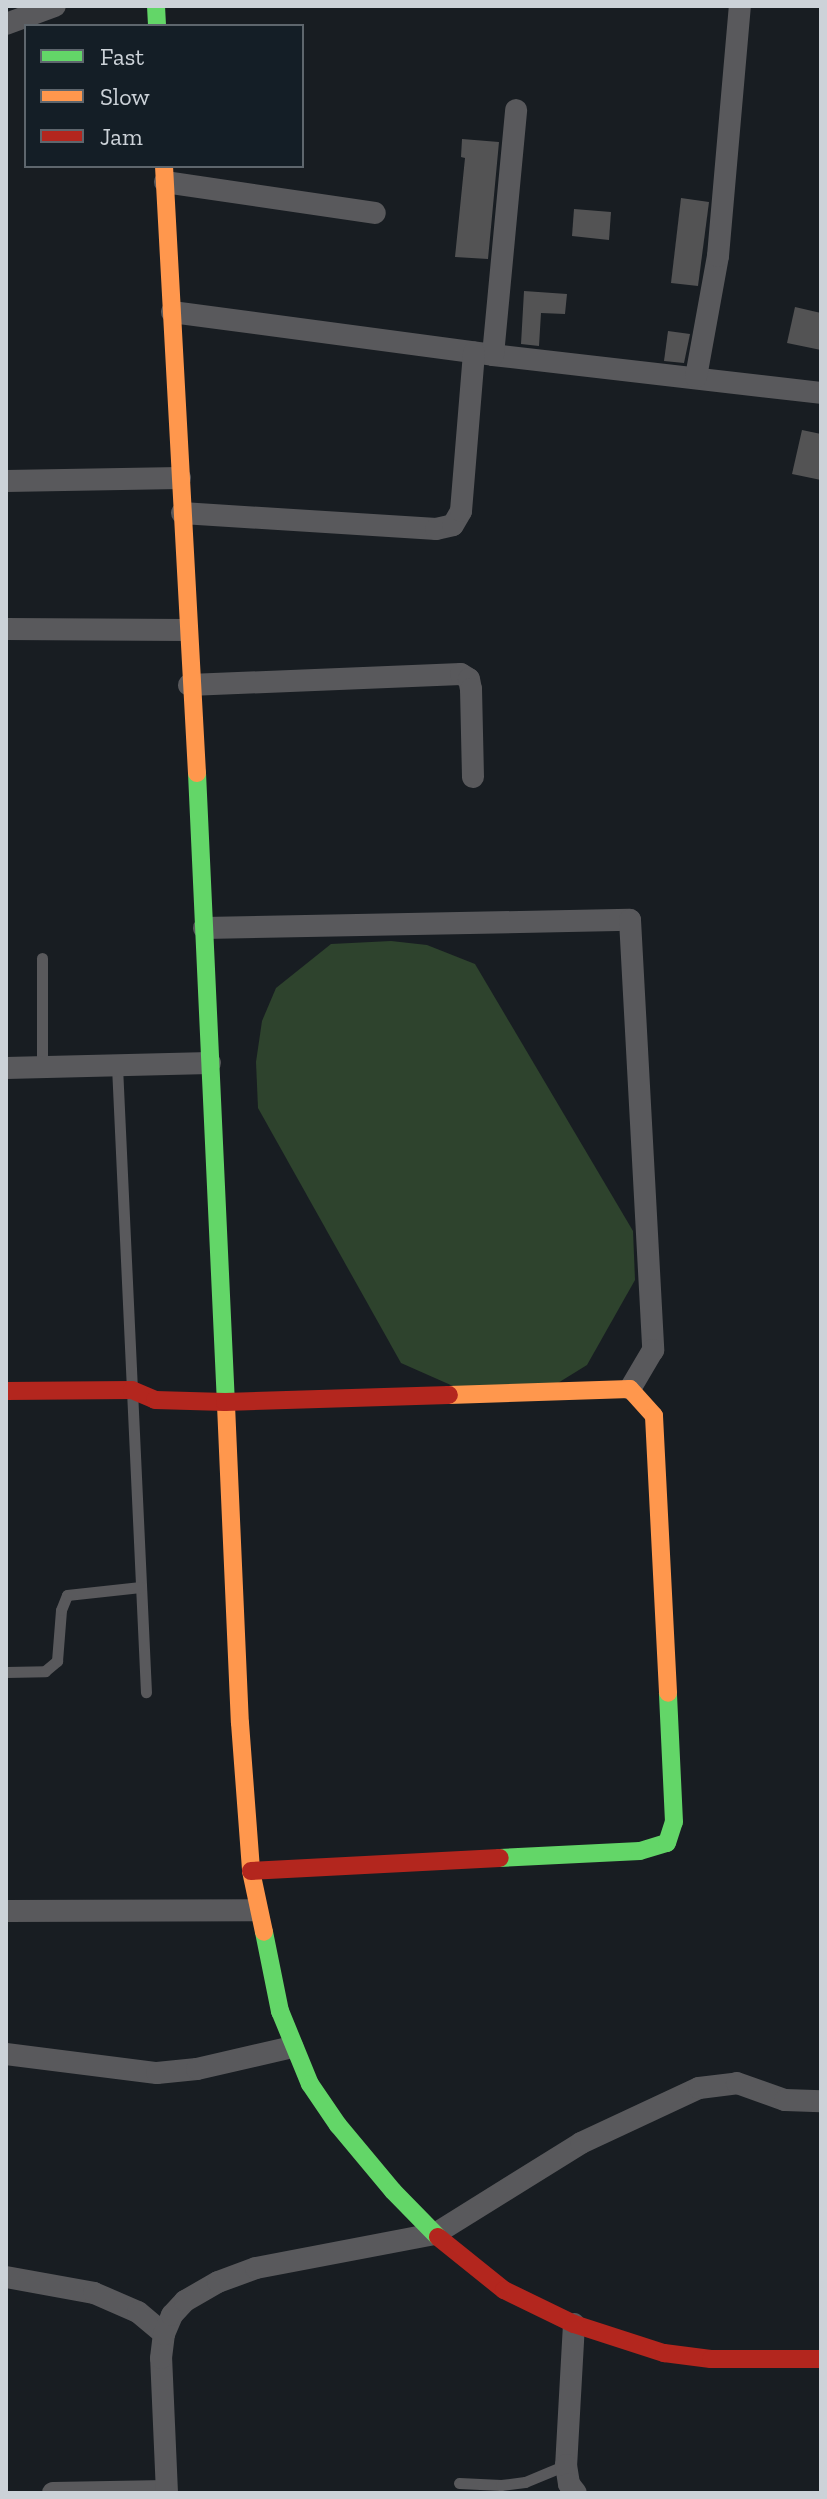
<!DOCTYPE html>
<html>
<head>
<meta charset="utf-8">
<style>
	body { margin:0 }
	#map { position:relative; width:827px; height:2499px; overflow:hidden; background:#181d22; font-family:"Zilla Slab",serif }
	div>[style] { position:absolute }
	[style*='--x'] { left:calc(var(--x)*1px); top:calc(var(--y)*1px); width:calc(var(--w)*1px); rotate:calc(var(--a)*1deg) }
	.green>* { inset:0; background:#2e432d }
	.building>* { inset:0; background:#535354 }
	.lane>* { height:11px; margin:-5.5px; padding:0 5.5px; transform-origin:5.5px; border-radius:5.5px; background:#59595c }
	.street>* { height:22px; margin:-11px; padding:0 11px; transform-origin:11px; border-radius:11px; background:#59595c }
	.fast>* { height:18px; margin:-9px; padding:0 9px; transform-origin:9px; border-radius:9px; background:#63d668 }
	.slow>* { height:18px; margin:-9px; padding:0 9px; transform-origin:9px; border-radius:9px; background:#ff974d }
	.jam>* { height:18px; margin:-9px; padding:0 9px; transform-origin:9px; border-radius:9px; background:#b3261e }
	span { translate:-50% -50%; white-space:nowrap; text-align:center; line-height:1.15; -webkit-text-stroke:8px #141e26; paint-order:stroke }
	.frame { position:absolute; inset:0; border:8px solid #ccd2d8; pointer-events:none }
	.legend { position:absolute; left:24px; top:24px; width:280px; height:144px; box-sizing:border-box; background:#141e26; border:2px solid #5e666d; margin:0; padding:10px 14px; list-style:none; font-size:24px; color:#ccd2d8 }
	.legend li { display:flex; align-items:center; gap:16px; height:40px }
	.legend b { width:40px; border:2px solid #5e666d }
</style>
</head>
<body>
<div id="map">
	<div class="green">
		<div style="clip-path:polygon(391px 941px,427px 945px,475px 964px,633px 1231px,635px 1280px,587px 1365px,553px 1386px,453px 1386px,401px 1363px,258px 1108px,256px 1062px,262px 1021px,276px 988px,331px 944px)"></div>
	</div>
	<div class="building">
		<div style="clip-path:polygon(462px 139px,499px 142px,488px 259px,455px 257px,465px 158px,461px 157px)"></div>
		<div style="clip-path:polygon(681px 198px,709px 202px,698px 286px,671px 283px)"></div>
		<div style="clip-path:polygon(574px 209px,611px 212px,609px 240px,572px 236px)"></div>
		<div style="clip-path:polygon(524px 291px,567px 294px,565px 314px,541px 313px,539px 346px,521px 344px)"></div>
		<div style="clip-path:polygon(795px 307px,821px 313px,821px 350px,787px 343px)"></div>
		<div style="clip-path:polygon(668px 331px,690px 334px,684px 363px,664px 361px)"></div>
		<div style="clip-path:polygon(802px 430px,821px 434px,821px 480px,792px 474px)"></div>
	</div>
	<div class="lane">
		<div style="--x:117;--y:1066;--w:627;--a:87.35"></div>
		<div style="--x:42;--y:1067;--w:109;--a:-90"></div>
		<div style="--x:6;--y:1672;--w:39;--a:-1"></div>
		<div style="--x:45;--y:1671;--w:16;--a:-40"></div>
		<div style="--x:57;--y:1661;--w:51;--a:-85.5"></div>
		<div style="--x:61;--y:1610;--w:16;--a:-68"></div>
		<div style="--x:67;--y:1595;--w:74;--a:-6.2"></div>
		<div style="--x:459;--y:2483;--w:42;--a:2.7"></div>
		<div style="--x:501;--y:2485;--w:24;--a:-7"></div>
		<div style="--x:525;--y:2482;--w:44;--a:-22.5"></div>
	</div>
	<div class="street">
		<div style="--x:6;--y:24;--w:52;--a:-20.2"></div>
		<div style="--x:165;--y:182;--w:212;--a:8.4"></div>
		<div style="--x:172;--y:312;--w:324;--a:7.6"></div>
		<div style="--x:493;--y:355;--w:330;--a:6.6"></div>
		<div style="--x:493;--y:355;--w:246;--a:-84.6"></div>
		<div style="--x:696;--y:377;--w:123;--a:-79.7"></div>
		<div style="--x:718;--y:256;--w:251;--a:-85"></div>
		<div style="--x:6;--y:481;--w:174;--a:-1"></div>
		<div style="--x:182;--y:513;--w:255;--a:3.6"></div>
		<div style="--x:436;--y:529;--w:17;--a:-13"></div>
		<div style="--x:453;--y:525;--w:16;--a:-60"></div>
		<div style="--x:461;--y:511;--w:159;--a:-85.3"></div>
		<div style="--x:6;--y:629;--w:181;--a:0.3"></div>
		<div style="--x:189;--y:685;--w:272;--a:-2.3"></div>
		<div style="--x:461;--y:674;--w:9;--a:32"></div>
		<div style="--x:469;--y:679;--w:10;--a:79"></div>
		<div style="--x:471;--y:689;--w:88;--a:88.7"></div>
		<div style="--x:204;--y:928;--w:426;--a:-1.1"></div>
		<div style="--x:630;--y:920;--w:431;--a:86.9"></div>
		<div style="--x:653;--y:1350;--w:45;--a:120.5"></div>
		<div style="--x:6;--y:1068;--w:204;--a:-1.4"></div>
		<div style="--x:6;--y:1911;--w:250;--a:-0.2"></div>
		<div style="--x:6;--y:2054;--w:152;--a:7.2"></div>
		<div style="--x:157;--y:2073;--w:40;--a:-5.7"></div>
		<div style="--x:197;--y:2069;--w:98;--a:-13"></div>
		<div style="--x:6;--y:2277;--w:89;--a:10.3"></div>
		<div style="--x:94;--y:2293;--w:48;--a:23.4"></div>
		<div style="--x:138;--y:2312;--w:34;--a:40"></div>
		<div style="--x:574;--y:2324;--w:141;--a:93.2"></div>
		<div style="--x:566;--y:2465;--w:19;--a:81"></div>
		<div style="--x:569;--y:2484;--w:11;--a:52"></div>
		<div style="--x:53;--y:2493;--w:113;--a:-1"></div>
		<div style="--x:167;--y:2493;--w:135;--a:-92.5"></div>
		<div style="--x:161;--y:2358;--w:24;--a:-83"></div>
		<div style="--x:164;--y:2334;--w:21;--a:-67"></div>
		<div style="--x:172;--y:2315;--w:19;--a:-47"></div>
		<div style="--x:185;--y:2301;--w:38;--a:-30"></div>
		<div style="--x:218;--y:2282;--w:40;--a:-20.2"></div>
		<div style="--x:256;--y:2268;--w:182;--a:-10.8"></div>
		<div style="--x:435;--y:2234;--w:172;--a:-31.9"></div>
		<div style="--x:581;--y:2143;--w:130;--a:-25"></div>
		<div style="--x:699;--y:2088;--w:38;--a:-7"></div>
		<div style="--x:737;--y:2083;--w:51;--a:19.5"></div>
		<div style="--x:785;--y:2100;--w:36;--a:2"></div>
	</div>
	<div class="fast">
		<div style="--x:156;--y:6;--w:20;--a:87"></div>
		<div style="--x:197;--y:773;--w:633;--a:87.37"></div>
		<div style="--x:500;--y:1858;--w:140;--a:-2.9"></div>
		<div style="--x:640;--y:1851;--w:28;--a:-17"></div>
		<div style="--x:667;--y:1843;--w:22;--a:-72"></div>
		<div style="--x:674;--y:1822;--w:129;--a:-92.7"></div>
		<div style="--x:264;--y:1932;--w:81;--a:78.6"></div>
		<div style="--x:280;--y:2011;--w:79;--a:67.7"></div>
		<div style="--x:310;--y:2084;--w:50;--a:55.7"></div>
		<div style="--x:338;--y:2125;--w:86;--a:50.2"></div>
		<div style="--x:393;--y:2191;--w:64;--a:45.6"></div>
	</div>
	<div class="slow">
		<div style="--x:164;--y:166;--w:608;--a:86.89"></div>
		<div style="--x:449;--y:1395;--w:181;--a:-1.9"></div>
		<div style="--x:630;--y:1389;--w:36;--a:48"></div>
		<div style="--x:654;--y:1416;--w:277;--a:87.1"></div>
		<div style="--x:226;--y:1405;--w:318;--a:87.5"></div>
		<div style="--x:240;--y:1723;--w:148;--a:85.7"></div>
		<div style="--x:251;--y:1871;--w:62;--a:78"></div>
	</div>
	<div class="jam">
		<div style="--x:6;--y:1391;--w:126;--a:-0.5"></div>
		<div style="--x:132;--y:1390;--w:25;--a:23"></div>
		<div style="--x:155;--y:1400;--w:70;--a:1.6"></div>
		<div style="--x:225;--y:1402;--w:224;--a:-1.8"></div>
		<div style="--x:251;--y:1871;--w:249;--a:-3"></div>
		<div style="--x:438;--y:2237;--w:85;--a:38.8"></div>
		<div style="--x:504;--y:2290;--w:78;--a:25.9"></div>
		<div style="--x:574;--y:2324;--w:95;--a:17.9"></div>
		<div style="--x:664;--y:2353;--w:47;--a:7.3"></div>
		<div style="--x:711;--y:2359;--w:110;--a:0"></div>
	</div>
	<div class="frame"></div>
	<ul class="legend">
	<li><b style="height:10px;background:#63d668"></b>Fast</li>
	<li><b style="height:10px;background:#ff974d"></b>Slow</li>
	<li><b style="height:10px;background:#b3261e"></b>Jam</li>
	</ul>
</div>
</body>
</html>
